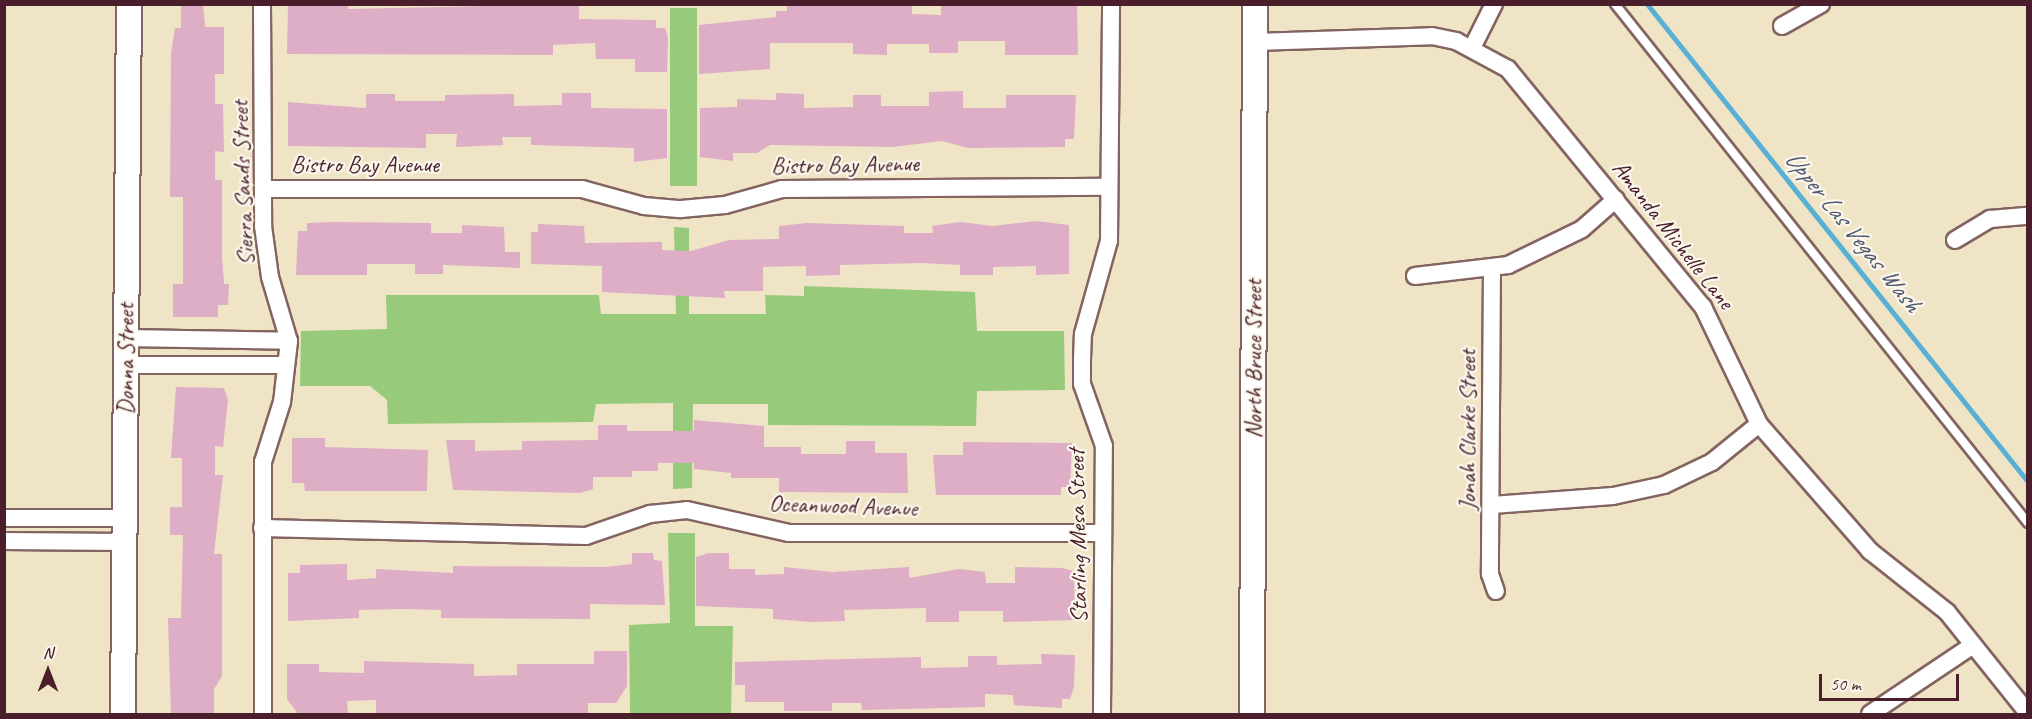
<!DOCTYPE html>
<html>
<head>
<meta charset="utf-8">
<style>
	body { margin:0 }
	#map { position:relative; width:2032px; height:719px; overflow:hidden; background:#f0e4c6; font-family:Caveat,sans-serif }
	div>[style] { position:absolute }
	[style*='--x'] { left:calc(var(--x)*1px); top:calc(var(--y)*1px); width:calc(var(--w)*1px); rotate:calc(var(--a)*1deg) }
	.green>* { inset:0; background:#97ca7b }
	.stream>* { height:5px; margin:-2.5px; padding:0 2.5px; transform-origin:2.5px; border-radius:2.5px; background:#58b0d5 }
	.building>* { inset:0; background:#ddaec6 }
	.roads { filter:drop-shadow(2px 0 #846461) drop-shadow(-2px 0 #846461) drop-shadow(0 2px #846461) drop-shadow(0 -2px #846461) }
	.lane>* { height:8px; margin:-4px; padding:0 4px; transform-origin:4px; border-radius:4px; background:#fff }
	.street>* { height:16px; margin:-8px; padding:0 8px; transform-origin:8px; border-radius:8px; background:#fff }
	.secondary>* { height:24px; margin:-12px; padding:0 12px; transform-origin:12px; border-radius:12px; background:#fff }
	span { translate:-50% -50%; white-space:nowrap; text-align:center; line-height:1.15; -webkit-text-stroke:4.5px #fbf7ec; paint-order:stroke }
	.street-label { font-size:24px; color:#4a1f2b }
	.water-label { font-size:26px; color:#50596f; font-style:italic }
	.frame { position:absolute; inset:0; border:6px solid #4a1f2b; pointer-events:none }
	.north { position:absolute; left:18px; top:641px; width:60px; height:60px; -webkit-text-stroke:4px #fbf7ec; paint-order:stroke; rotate:0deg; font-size:16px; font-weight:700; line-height:24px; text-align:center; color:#4a1f2b }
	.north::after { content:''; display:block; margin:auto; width:21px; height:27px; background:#4a1f2b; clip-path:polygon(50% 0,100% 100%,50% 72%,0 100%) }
	.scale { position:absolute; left:1819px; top:674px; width:140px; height:27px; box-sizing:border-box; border:3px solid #4a1f2b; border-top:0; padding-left:8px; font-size:18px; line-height:21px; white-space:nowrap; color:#4a1f2b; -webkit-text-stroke:4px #fbf7ec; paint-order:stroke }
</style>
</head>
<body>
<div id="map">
	<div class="green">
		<div style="clip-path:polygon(670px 8px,697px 8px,697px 186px,670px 186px)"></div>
		<div style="clip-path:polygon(674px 227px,689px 228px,689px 314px,766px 314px,765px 295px,804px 296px,804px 286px,975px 292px,977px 331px,1064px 331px,1065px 390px,977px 391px,976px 426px,768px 425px,768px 404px,693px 404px,692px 488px,673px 489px,673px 403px,596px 404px,593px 422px,388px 424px,387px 400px,370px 386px,300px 386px,301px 331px,387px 329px,386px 295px,599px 295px,601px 314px,676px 314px)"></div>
		<div style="clip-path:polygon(668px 533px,695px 533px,695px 626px,733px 626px,731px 714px,630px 714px,629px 625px,670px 623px)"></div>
	</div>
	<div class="stream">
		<div style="--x:1647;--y:4;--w:611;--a:51.44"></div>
	</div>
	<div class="building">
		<div style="clip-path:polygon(181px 4px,203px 4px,205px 27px,224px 27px,224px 74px,215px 74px,215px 104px,223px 104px,224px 152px,215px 151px,215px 180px,222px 180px,222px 256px,224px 284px,229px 284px,228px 305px,218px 305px,218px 317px,173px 317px,173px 284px,183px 284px,183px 197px,170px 197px,171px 53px,175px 28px,181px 28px)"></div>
		<div style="clip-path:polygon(349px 4px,348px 9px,579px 4px,579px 19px,656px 20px,656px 28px,665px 28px,668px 37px,667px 72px,635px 72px,635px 59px,596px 59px,595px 43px,553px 45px,553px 55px,287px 54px,288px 5px)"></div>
		<div style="clip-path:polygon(787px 4px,912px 4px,912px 14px,941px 15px,941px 4px,1077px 6px,1078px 55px,1005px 55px,1005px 41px,958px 41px,958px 53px,929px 53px,929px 44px,887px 44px,887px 55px,853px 54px,853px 43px,770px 43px,770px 69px,699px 74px,699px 25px,776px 17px,776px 11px,787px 11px)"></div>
		<div style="clip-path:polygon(963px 91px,963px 108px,1006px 108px,1006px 95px,1076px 95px,1074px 139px,1065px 139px,1065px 147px,968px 148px,942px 141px,892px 147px,770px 145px,757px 153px,733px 153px,733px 161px,700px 157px,700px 108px,737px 107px,737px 99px,776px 100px,776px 93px,804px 94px,804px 108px,853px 107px,853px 95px,881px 95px,881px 106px,929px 106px,929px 92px)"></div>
		<div style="clip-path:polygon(562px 93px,591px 93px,591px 108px,667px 109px,667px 158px,634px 162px,634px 148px,531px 145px,531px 137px,502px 137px,503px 145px,456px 147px,457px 134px,426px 134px,426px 148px,288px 146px,288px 102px,366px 108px,366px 94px,395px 94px,395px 101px,445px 101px,445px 95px,514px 94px,514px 106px,562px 105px)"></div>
		<div style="clip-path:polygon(1036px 221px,1069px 225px,1069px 274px,1036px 275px,1036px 266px,993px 267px,993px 275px,960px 275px,960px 265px,922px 263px,840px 265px,840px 275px,806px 276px,806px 266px,763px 267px,763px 291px,724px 291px,725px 298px,602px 292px,602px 266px,531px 264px,531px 232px,538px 232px,538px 224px,584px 226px,585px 243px,662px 242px,662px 250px,691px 251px,729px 240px,779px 239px,779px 226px,807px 223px,904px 226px,904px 233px,933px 233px,932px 226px,960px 222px,993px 226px)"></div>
		<div style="clip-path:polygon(334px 222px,431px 223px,431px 233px,462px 233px,462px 225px,504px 227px,505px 252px,520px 252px,520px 268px,443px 265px,443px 274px,415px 274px,415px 264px,367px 264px,367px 275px,296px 275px,298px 231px,307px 231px,307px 223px)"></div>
		<div style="clip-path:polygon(176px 387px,224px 388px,228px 400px,223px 447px,215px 446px,215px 475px,223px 475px,214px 554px,222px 554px,222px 676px,214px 689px,214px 714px,171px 714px,168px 618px,181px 618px,183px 535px,170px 535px,170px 507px,182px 507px,182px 458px,171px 458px)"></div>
		<div style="clip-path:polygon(694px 420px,764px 426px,764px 447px,801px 447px,801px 454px,846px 454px,846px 441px,875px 441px,875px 453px,907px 453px,908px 493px,779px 492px,779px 478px,731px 478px,731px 473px,694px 469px,694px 463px,658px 463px,658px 471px,632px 471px,632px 477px,593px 477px,593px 489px,580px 493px,453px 490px,446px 440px,475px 440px,475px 451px,522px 450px,522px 441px,598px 440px,598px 425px,627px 425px,627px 431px,694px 431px)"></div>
		<div style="clip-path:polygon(292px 438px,325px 438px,325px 447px,428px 450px,427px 491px,305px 491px,304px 483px,292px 483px)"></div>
		<div style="clip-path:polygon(963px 442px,1072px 443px,1070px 487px,1061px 487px,1061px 495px,936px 495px,933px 455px,963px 455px)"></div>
		<div style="clip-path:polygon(632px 553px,653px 553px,654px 560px,662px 561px,665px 605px,590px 604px,590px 619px,441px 618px,441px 610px,404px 609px,359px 610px,359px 618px,288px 621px,288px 573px,300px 573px,300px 565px,347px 564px,347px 580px,376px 578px,376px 569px,453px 573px,453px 566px,605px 567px,632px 564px)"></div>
		<div style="clip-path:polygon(709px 553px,729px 553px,729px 569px,755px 569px,755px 575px,784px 574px,784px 567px,832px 572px,909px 567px,909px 578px,959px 569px,985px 572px,986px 583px,1015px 583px,1015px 567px,1062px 568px,1074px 571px,1075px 620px,1003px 622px,1003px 611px,959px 611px,959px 622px,926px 622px,926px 608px,844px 610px,845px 621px,811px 622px,773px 619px,773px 609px,696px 606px,696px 557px)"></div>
		<div style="clip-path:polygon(594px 651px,627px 651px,627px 686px,616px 703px,588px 703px,588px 713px,376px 714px,376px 700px,347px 701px,348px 714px,298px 714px,287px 699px,287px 664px,319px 664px,319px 672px,364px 673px,364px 661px,474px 664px,474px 676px,517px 675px,517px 664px,594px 664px)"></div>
		<div style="clip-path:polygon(1041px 654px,1075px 655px,1074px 687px,1070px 699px,1062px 699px,1062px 708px,1014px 705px,1013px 695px,985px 694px,985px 707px,862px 710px,861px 703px,832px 703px,832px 711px,784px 711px,784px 702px,745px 702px,745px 685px,735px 685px,735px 662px,921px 657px,921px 668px,968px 667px,968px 656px,997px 656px,997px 665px,1042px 664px)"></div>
	</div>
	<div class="roads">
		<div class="lane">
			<div style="--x:1615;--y:4;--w:663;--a:51.49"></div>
		</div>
		<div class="street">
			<div style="--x:262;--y:4;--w:222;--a:89.7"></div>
			<div style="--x:263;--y:226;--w:51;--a:82.2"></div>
			<div style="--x:270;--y:277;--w:67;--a:73.5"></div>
			<div style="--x:289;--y:341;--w:61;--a:96.5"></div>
			<div style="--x:282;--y:402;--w:63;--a:107.6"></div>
			<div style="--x:263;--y:462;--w:252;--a:90"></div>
			<div style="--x:1782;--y:26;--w:45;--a:-29.4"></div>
			<div style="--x:1255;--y:42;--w:177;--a:-1.9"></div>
			<div style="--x:1432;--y:36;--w:25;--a:12"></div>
			<div style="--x:1456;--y:41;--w:59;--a:28.3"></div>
			<div style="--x:1508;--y:69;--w:308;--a:50.7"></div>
			<div style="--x:1703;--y:307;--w:130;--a:64.4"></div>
			<div style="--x:1759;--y:424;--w:169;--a:48.8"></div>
			<div style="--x:1870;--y:551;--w:98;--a:38.4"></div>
			<div style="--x:1947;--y:612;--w:129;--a:51.3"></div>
			<div style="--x:1472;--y:48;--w:49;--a:-63.4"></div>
			<div style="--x:263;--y:189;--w:319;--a:0"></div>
			<div style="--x:582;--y:189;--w:64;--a:15.3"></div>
			<div style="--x:644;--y:206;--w:37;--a:5"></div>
			<div style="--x:681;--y:209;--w:44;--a:-5.2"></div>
			<div style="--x:725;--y:205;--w:59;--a:-15.7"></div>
			<div style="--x:782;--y:189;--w:327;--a:-0.4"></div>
			<div style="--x:1955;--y:240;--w:41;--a:-31"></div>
			<div style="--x:1990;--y:219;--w:38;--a:-5"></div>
			<div style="--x:1492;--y:267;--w:307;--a:90.4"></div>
			<div style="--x:1490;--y:574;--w:18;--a:71"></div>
			<div style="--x:1415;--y:276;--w:94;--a:-6.7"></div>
			<div style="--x:1508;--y:265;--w:82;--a:-25.9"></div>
			<div style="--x:1582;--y:229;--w:45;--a:-41.4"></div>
			<div style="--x:125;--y:338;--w:164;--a:1"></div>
			<div style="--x:125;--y:365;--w:161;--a:0"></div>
			<div style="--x:1492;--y:505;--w:121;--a:-4.3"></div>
			<div style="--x:1613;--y:496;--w:52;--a:-12.2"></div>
			<div style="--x:1664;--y:485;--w:53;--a:-25.6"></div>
			<div style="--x:1712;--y:462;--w:60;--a:-39"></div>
			<div style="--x:4;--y:518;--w:121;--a:0"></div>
			<div style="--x:262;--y:528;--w:324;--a:1.4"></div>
			<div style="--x:586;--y:536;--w:68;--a:-19"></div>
			<div style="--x:650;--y:514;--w:37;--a:-6"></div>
			<div style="--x:687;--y:510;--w:105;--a:12.7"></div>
			<div style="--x:789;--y:533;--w:314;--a:0"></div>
			<div style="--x:4;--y:541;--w:121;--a:0.5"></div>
			<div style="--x:1102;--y:714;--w:268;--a:-89.6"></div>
			<div style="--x:1104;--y:446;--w:66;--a:-109.5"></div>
			<div style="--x:1082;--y:384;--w:24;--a:-90"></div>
			<div style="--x:1082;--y:360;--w:26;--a:-88"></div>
			<div style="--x:1083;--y:334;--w:97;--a:-74.4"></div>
			<div style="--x:1109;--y:241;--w:237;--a:-89.5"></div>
			<div style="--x:1870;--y:714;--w:124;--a:-33.8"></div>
		</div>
		<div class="secondary">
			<div style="--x:123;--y:714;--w:710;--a:-89.52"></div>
			<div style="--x:1252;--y:714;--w:710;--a:-89.76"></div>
		</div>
	</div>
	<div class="street-label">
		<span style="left:365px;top:165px">Bistro Bay Avenue</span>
		<span style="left:845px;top:165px;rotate:-1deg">Bistro Bay Avenue</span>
		<span style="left:243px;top:183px;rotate:-92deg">Sierra Sands Street</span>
		<span style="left:1673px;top:235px;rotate:52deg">Amanda Michelle Lane</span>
		<span style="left:126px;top:359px;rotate:-90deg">Donna Street</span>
		<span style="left:1254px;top:359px;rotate:-90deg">North Bruce Street</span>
		<span style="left:1468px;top:430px;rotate:-90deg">Jonah Clarke Street</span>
		<span style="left:843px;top:506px;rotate:2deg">Oceanwood Avenue</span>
		<span style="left:1078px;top:536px;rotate:-91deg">Starling Mesa Street</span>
	</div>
	<div class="water-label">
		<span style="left:1853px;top:231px;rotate:51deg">Upper Las Vegas Wash</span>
	</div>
	<div class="frame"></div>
	<div class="north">N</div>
	<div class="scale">50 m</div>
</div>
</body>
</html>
